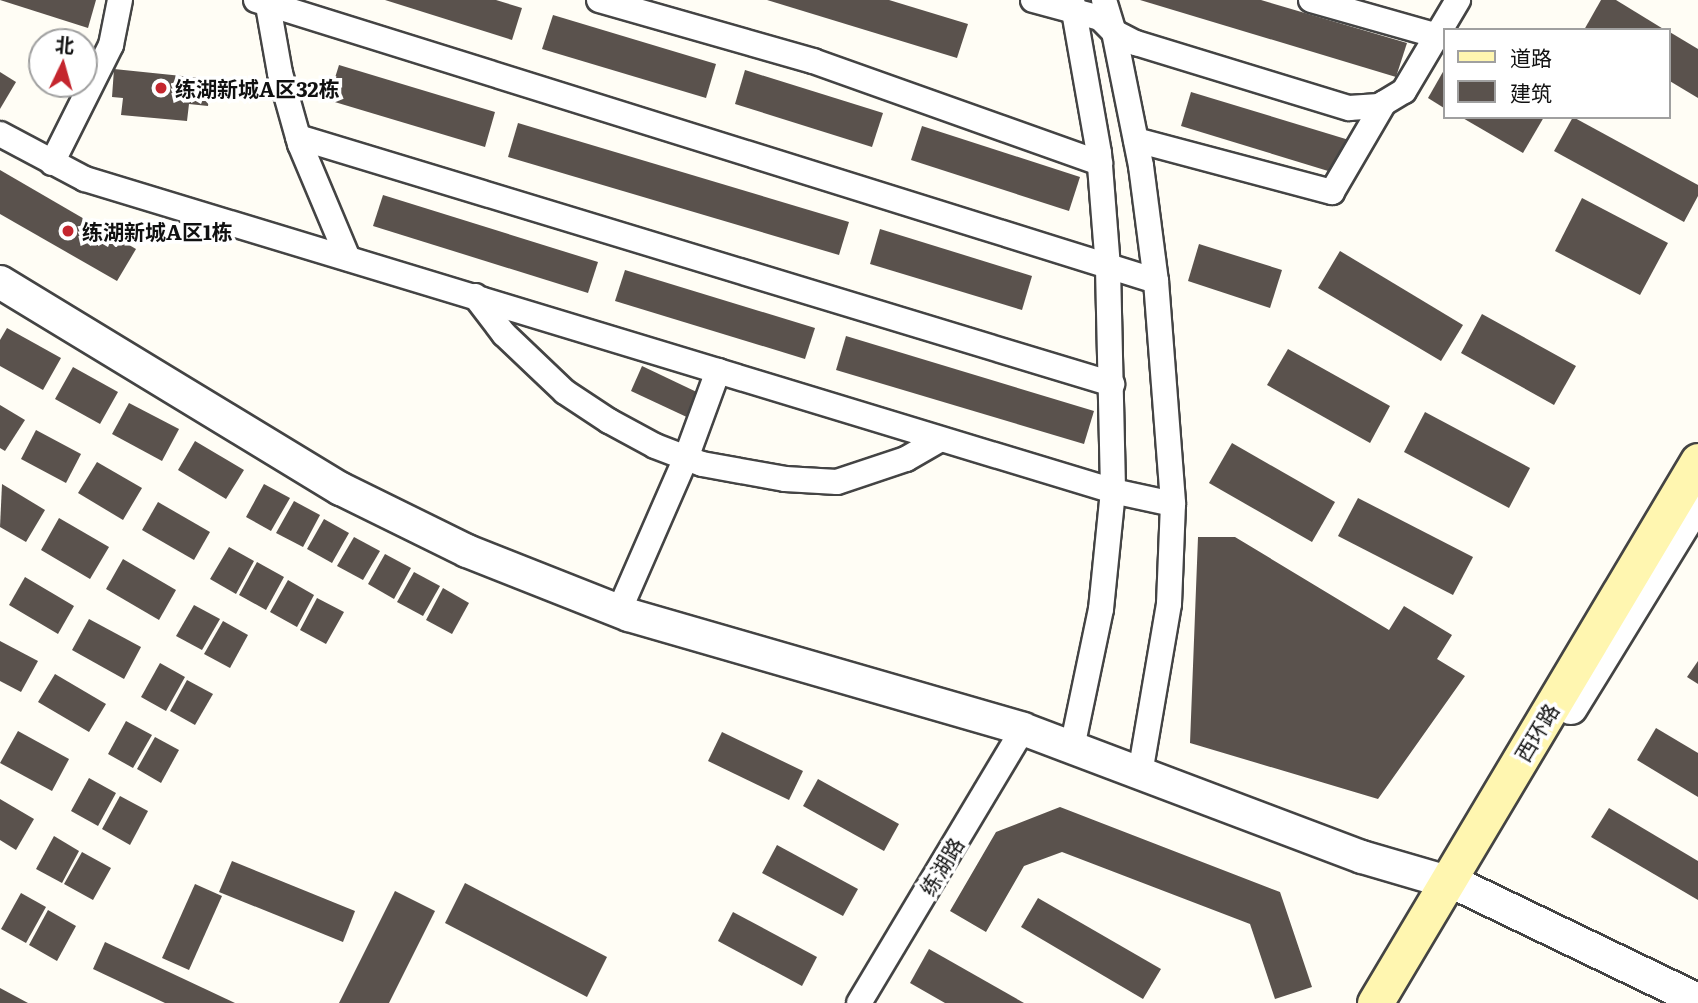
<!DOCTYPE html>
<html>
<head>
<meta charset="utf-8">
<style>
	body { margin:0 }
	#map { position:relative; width:1698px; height:1003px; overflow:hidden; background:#fffdf5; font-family:Literata,"Noto Sans SC",serif }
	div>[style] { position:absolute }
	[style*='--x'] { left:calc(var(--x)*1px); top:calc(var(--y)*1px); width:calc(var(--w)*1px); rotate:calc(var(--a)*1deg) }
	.building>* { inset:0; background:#5a524d }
	.roads { filter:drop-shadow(2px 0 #444) drop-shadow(-2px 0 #444) drop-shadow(0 2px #444) drop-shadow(0 -2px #444) }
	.minor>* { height:24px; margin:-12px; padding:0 12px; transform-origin:12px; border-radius:12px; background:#fff }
	.tertiary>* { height:32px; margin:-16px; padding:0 16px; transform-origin:16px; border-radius:16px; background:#fff }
	.secondary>* { height:35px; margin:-17.5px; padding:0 17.5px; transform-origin:17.5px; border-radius:17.5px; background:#fff6b0 }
	.dots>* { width:19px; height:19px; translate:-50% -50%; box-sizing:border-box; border:4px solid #fff; border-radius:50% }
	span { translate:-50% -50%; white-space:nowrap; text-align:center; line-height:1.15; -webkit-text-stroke:7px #fff; paint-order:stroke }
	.poi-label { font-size:21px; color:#111; font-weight:700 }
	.left { translate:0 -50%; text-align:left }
	.street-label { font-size:21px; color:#111 }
	.legend { position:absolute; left:1443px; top:28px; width:228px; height:91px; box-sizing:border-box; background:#fff; border:2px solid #a0a0a0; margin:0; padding:9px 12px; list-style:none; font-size:21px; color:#111 }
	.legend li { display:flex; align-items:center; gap:14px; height:35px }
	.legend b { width:35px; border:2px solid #a0a0a0 }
	.north { position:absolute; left:28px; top:28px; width:70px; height:70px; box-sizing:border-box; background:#fff; border:2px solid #a0a0a0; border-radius:50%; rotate:5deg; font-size:19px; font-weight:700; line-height:28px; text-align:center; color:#111 }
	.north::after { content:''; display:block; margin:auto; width:24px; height:32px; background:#c4262e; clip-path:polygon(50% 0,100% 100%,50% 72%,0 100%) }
</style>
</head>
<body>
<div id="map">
	<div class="building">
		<div style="clip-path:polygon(0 0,96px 0,88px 28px)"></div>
		<div style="clip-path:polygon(385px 0,496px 0,522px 8px,512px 40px)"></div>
		<div style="clip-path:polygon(767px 0,889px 0,968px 24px,957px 58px)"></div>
		<div style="clip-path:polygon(1140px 0,1261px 0,1407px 43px,1396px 77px)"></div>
		<div style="clip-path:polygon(1601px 0,1616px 0,1665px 30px,1584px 30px)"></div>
		<div style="clip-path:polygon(553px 15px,716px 64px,706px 98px,542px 49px)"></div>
		<div style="clip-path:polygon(1668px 31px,1698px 49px,1698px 98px,1668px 80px)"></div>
		<div style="clip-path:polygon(339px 65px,495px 112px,485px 147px,328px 100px)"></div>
		<div style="clip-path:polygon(114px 69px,211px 79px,208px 106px,189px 104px,187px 121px,121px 115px,123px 98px,112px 97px)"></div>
		<div style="clip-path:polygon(745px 70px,883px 113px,872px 147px,735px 104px)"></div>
		<div style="clip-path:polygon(1444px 70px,1444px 108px,1428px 98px)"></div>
		<div style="clip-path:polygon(0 72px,16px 82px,0 109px)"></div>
		<div style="clip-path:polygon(1191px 92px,1349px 140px,1338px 174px,1181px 126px)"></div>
		<div style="clip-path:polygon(1461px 117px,1544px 117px,1523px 153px)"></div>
		<div style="clip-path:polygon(1573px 117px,1698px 185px,1698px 196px,1684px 222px,1554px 151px)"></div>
		<div style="clip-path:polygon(518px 123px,849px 222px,839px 255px,508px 157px)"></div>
		<div style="clip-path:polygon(922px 126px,1080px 177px,1069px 211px,911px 160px)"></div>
		<div style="clip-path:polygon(0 170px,136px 249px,117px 281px,0 214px)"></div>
		<div style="clip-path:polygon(383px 195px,598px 262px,588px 293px,373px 226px)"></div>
		<div style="clip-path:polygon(1582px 198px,1668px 243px,1640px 295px,1555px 251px)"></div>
		<div style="clip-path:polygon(880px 229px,1032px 276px,1022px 310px,870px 264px)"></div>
		<div style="clip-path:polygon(1199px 244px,1282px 270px,1270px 308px,1188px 281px)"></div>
		<div style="clip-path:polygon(1340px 251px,1463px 325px,1441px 361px,1318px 288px)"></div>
		<div style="clip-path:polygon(625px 270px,815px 328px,805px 359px,615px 301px)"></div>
		<div style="clip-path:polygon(1482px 314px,1576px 366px,1554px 405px,1461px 353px)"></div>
		<div style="clip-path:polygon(7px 328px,61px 358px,43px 390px,0 366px,0 340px)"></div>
		<div style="clip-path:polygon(846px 336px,1094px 411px,1084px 444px,836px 370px)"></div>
		<div style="clip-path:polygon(1288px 349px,1390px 406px,1370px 443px,1267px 385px)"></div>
		<div style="clip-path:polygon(642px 366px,703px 395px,691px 419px,631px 391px)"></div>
		<div style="clip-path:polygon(73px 367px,118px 392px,100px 424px,55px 399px)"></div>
		<div style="clip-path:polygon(129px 403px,179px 429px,162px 461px,112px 434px)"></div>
		<div style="clip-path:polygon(0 405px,25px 420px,5px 451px,0 448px)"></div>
		<div style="clip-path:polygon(1425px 412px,1530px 468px,1509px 508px,1404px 452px)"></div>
		<div style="clip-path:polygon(36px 430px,81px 454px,66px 483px,21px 459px)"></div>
		<div style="clip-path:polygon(195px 441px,244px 470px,226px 499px,178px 470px)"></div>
		<div style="clip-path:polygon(1232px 443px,1335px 502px,1312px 542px,1209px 483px)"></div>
		<div style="clip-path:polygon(97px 462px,142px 488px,123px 520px,78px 493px)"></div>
		<div style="clip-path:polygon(2px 484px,45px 510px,26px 542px,0 527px)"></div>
		<div style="clip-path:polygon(264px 484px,290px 498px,271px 531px,246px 517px)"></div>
		<div style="clip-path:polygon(1358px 498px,1473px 557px,1453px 595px,1338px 536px)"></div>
		<div style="clip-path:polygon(294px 501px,320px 515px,303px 547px,276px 533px)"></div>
		<div style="clip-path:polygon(158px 502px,210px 532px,194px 560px,142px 530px)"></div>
		<div style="clip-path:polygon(59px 518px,109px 547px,90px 579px,41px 550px)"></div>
		<div style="clip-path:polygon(324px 519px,349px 533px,332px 563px,307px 549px)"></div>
		<div style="clip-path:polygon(354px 537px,380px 551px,363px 580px,337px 566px)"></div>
		<div style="clip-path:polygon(1198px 537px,1235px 537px,1389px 630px,1404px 606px,1452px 635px,1437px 659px,1465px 676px,1378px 799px,1190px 743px)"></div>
		<div style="clip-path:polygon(229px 547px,254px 561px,236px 594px,210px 579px)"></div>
		<div style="clip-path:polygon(385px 554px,411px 568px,394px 599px,368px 584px)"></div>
		<div style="clip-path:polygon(123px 559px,176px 590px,159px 620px,106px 589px)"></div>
		<div style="clip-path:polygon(257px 562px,284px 577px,266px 610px,239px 595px)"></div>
		<div style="clip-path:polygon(414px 572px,440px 586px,423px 616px,397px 602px)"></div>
		<div style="clip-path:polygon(25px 577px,74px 606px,58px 634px,9px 605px)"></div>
		<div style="clip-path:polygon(288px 580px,314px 595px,297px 627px,270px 612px)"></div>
		<div style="clip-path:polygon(443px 588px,469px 603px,452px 634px,426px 620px)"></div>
		<div style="clip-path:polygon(317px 598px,344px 612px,326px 644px,300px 630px)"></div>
		<div style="clip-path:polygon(194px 605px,220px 619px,202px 650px,176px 636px)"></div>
		<div style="clip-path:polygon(89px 619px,141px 647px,124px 679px,72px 650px)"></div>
		<div style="clip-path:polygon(223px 621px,248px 635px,230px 668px,204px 654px)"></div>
		<div style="clip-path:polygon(0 641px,38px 661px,21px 692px,0 681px)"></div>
		<div style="clip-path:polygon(1698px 661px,1698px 684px,1687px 677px)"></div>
		<div style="clip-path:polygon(160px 663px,185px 677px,166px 711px,141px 697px)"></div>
		<div style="clip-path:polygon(55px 674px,106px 704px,89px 732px,38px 702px)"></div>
		<div style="clip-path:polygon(187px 680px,213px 694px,195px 725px,170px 711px)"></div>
		<div style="clip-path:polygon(126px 721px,152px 735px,133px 768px,108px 754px)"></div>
		<div style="clip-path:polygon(1656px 728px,1698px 753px,1698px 797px,1637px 760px)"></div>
		<div style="clip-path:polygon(18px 731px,69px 759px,52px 791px,0 763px)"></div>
		<div style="clip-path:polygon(722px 732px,803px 771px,789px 800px,708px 761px)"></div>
		<div style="clip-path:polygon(155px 737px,179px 750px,161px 783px,137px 769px)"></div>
		<div style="clip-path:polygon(89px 778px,116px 793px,98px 826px,71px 811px)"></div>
		<div style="clip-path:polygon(818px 779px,899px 824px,884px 851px,803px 806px)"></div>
		<div style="clip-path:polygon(120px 796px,148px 811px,130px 845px,102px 829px)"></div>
		<div style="clip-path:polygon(0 799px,34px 819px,16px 850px,0 840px)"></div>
		<div style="clip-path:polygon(1060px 807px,1280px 892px,1312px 987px,1275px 999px,1250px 924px,1062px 852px,1024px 866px,986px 932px,950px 911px,996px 832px)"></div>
		<div style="clip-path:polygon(1609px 808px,1698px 861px,1698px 900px,1591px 837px)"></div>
		<div style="clip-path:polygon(54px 836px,79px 851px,62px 883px,36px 869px)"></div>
		<div style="clip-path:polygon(777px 845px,858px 889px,843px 916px,762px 873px)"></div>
		<div style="clip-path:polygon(82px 852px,111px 868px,93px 900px,64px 884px)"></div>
		<div style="clip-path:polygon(232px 861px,355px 911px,343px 942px,219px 892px)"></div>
		<div style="clip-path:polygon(465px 883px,607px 957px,587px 997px,445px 923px)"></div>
		<div style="clip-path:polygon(195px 884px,222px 896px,189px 970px,162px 958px)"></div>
		<div style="clip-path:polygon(395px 891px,435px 911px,389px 1003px,339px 1003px)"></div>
		<div style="clip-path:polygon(21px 893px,46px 907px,26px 943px,1px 929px)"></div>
		<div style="clip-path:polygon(1038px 898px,1161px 969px,1143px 999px,1021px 927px)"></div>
		<div style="clip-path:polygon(48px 910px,76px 926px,57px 961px,29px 945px)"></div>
		<div style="clip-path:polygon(733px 912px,817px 957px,802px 986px,718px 941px)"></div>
		<div style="clip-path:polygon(105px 942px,235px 1003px,165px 1003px,93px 969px)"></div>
		<div style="clip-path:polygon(929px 949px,1024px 1003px,945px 1003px,910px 983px)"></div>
		<div style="clip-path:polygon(0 988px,28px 1003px,0 1003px)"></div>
	</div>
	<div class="roads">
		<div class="minor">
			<div style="--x:256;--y:0;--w:943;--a:17.34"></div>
			<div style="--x:267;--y:0;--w:74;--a:79.9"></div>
			<div style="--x:280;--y:73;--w:74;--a:74.3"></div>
			<div style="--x:300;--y:144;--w:124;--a:67.2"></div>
			<div style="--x:599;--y:0;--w:223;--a:15.9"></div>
			<div style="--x:813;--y:61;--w:305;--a:19.6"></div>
			<div style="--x:1033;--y:0;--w:69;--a:15"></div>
			<div style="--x:1100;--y:18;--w:20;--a:45"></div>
			<div style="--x:1114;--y:32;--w:25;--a:27"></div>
			<div style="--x:1136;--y:43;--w:223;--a:17"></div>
			<div style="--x:1349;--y:108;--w:30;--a:-4"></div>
			<div style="--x:1379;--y:106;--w:29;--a:-31"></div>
			<div style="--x:1404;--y:91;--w:106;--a:-59.3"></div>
			<div style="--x:1072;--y:0;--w:155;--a:80"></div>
			<div style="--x:1099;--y:153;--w:115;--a:85.5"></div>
			<div style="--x:1108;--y:268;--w:223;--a:88.7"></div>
			<div style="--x:1113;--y:491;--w:119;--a:95.8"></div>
			<div style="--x:1101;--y:609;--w:142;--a:101.8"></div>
			<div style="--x:1104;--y:0;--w:34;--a:73"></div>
			<div style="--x:1114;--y:32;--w:137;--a:78.6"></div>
			<div style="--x:1141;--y:166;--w:116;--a:82.6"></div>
			<div style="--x:1156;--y:281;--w:224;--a:85.6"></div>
			<div style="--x:1173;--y:504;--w:100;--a:92.3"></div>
			<div style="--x:1169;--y:604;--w:171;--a:99.7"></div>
			<div style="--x:1311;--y:0;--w:132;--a:15.8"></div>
			<div style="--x:0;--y:134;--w:96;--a:27.9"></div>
			<div style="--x:85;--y:179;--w:1074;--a:16.88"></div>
			<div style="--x:1113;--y:491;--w:61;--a:12.2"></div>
			<div style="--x:298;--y:137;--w:851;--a:16.88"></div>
			<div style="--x:1136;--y:140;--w:203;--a:14.9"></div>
			<div style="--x:1332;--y:192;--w:103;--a:-59.7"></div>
			<div style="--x:52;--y:163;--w:132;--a:-63.4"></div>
			<div style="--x:111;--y:45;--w:46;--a:-78.7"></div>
			<div style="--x:475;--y:296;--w:48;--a:52.7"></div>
			<div style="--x:504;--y:334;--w:84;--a:43.6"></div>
			<div style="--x:565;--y:392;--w:53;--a:33.4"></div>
			<div style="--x:609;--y:421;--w:52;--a:28.5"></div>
			<div style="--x:655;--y:446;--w:50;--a:21"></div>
			<div style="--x:702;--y:464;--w:84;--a:10.2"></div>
			<div style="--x:785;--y:479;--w:52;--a:3.3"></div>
			<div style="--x:837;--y:482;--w:73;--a:-18.4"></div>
			<div style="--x:906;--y:459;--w:39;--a:-30"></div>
			<div style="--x:619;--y:611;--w:167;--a:-66.4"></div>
			<div style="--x:686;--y:458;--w:93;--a:-69.8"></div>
			<div style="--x:859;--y:1003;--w:319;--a:-59.1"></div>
		</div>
		<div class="tertiary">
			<div style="--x:0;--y:282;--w:399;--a:31.3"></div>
			<div style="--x:341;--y:489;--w:140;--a:26.2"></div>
			<div style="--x:467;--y:551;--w:174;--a:21.6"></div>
			<div style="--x:629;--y:615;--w:410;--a:16.1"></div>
			<div style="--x:1023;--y:729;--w:362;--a:20.7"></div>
			<div style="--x:1362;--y:857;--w:103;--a:16.3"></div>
			<div style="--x:1461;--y:886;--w:263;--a:25.7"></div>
			<div style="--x:1571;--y:708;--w:243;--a:-58.5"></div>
		</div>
		<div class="secondary">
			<div style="--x:1375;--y:1003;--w:631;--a:-59.21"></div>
		</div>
	</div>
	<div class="dots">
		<div style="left:161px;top:88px;background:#c4262e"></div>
		<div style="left:68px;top:231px;background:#c4262e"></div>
	</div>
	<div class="poi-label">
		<span class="left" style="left:175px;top:88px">练湖新城A区32栋</span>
		<span class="left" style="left:82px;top:231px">练湖新城A区1栋</span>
	</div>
	<div class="street-label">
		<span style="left:1536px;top:732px;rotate:-59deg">西环路</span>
		<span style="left:941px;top:866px;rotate:-59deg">练湖路</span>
	</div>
	<ul class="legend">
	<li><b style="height:9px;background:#fff6b0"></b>道路</li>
	<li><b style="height:19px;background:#5a524d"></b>建筑</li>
	</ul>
	<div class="north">北</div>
</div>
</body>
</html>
